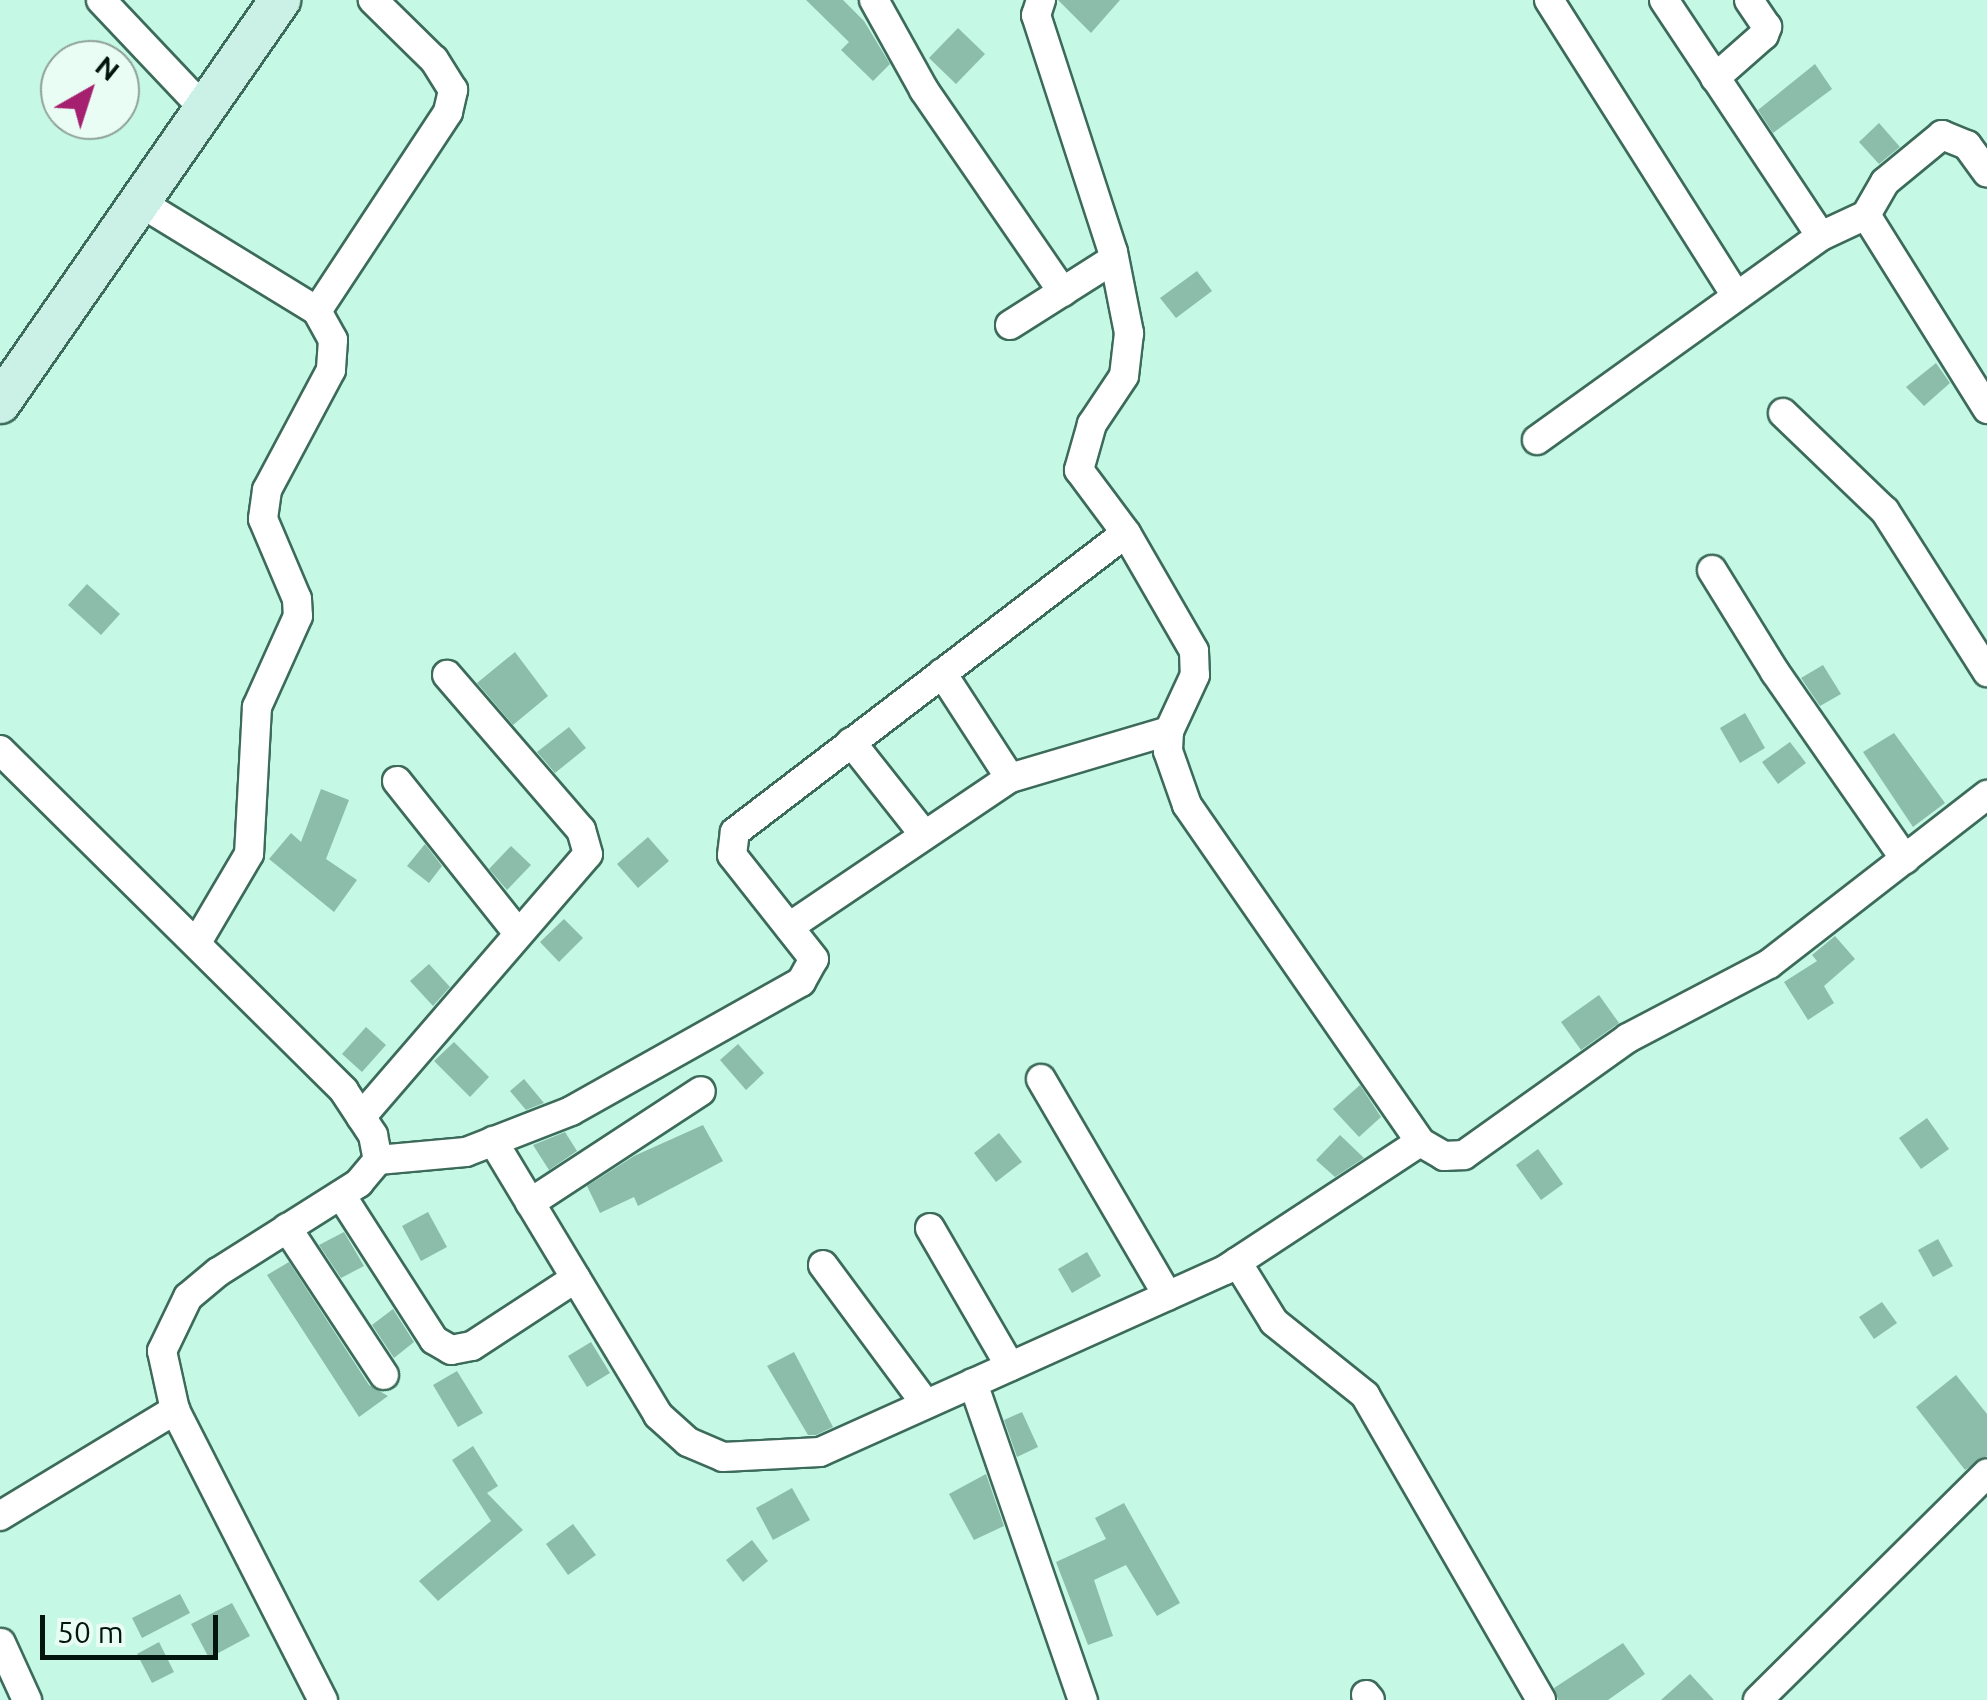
<!DOCTYPE html>
<html>
<head>
<meta charset="utf-8">
<style>
	body { margin:0 }
	#map { position:relative; width:1987px; height:1700px; overflow:hidden; background:#c5f8e5; font-family:Ubuntu,sans-serif }
	div>[style] { position:absolute }
	[style*='--x'] { left:calc(var(--x)*1px); top:calc(var(--y)*1px); width:calc(var(--w)*1px); rotate:calc(var(--a)*1deg) }
	.building>* { inset:0; background:#8cbdab }
	.roads { filter:drop-shadow(2px 0 #3d6b5b) drop-shadow(-2px 0 #3d6b5b) drop-shadow(0 2px #3d6b5b) drop-shadow(0 -2px #3d6b5b) }
	.street>* { height:28px; margin:-14px; padding:0 14px; transform-origin:14px; border-radius:14px; background:#fff }
	.secondary>* { height:40px; margin:-20px; padding:0 20px; transform-origin:20px; border-radius:20px; background:#cbf1e6 }
	span { translate:-50% -50%; white-space:nowrap; text-align:center; line-height:1.15; -webkit-text-stroke:8px #eafdf5; paint-order:stroke }
	.north { position:absolute; left:40px; top:40px; width:100px; height:100px; box-sizing:border-box; background:#eafdf5; border:2px solid #8ea099; border-radius:50%; rotate:39deg; font-size:28px; font-weight:700; line-height:40px; text-align:center; color:#03150f }
	.north::after { content:''; display:block; margin:auto; width:35px; height:45px; background:#a5216f; clip-path:polygon(50% 0,100% 100%,50% 72%,0 100%) }
	.scale { position:absolute; left:40px; top:1615px; width:178px; height:45px; box-sizing:border-box; border:5px solid #03150f; border-top:0; padding-left:12px; font-size:30px; line-height:35px; white-space:nowrap; color:#03150f; -webkit-text-stroke:8px #eafdf5; paint-order:stroke }
</style>
</head>
<body>
<div id="map">
	<div class="building">
		<div style="clip-path:polygon(806px 0,843px 0,864px 21px,890px 64px,873px 81px,841px 50px,849px 42px)"></div>
		<div style="clip-path:polygon(1058px 0,1120px 0,1091px 33px)"></div>
		<div style="clip-path:polygon(958px 28px,985px 54px,956px 84px,929px 58px)"></div>
		<div style="clip-path:polygon(1815px 64px,1832px 89px,1773px 133px,1758px 110px)"></div>
		<div style="clip-path:polygon(1879px 123px,1900px 147px,1879px 164px,1859px 142px)"></div>
		<div style="clip-path:polygon(1197px 271px,1212px 291px,1176px 318px,1160px 298px)"></div>
		<div style="clip-path:polygon(1936px 363px,1950px 383px,1924px 406px,1906px 387px)"></div>
		<div style="clip-path:polygon(87px 584px,120px 614px,101px 635px,68px 605px)"></div>
		<div style="clip-path:polygon(515px 652px,548px 696px,513px 725px,477px 683px)"></div>
		<div style="clip-path:polygon(1823px 665px,1841px 694px,1820px 706px,1801px 678px)"></div>
		<div style="clip-path:polygon(1745px 713px,1765px 748px,1740px 763px,1720px 728px)"></div>
		<div style="clip-path:polygon(569px 727px,586px 748px,555px 773px,537px 752px)"></div>
		<div style="clip-path:polygon(1894px 733px,1945px 803px,1913px 827px,1863px 752px)"></div>
		<div style="clip-path:polygon(1790px 742px,1806px 763px,1778px 784px,1762px 762px)"></div>
		<div style="clip-path:polygon(321px 789px,349px 800px,326px 859px,357px 880px,334px 912px,269px 859px,291px 833px,301px 842px)"></div>
		<div style="clip-path:polygon(648px 837px,669px 861px,638px 888px,617px 864px)"></div>
		<div style="clip-path:polygon(425px 844px,442px 866px,429px 883px,407px 866px)"></div>
		<div style="clip-path:polygon(511px 846px,531px 865px,507px 890px,489px 869px)"></div>
		<div style="clip-path:polygon(564px 919px,583px 938px,559px 962px,540px 942px)"></div>
		<div style="clip-path:polygon(1835px 936px,1855px 959px,1824px 986px,1834px 1003px,1808px 1020px,1784px 982px,1817px 961px,1812px 955px)"></div>
		<div style="clip-path:polygon(429px 964px,450px 987px,433px 1006px,410px 981px)"></div>
		<div style="clip-path:polygon(1599px 995px,1619px 1023px,1581px 1050px,1561px 1022px)"></div>
		<div style="clip-path:polygon(366px 1027px,386px 1045px,362px 1072px,342px 1054px)"></div>
		<div style="clip-path:polygon(454px 1042px,489px 1077px,470px 1097px,434px 1061px)"></div>
		<div style="clip-path:polygon(738px 1044px,764px 1073px,746px 1090px,720px 1060px)"></div>
		<div style="clip-path:polygon(524px 1079px,544px 1103px,526px 1110px,510px 1091px)"></div>
		<div style="clip-path:polygon(1360px 1085px,1381px 1117px,1359px 1137px,1333px 1109px)"></div>
		<div style="clip-path:polygon(1927px 1118px,1949px 1149px,1921px 1169px,1899px 1138px)"></div>
		<div style="clip-path:polygon(703px 1125px,723px 1161px,638px 1206px,634px 1197px,600px 1213px,587px 1186px,634px 1156px)"></div>
		<div style="clip-path:polygon(565px 1132px,577px 1151px,549px 1170px,533px 1145px)"></div>
		<div style="clip-path:polygon(999px 1133px,1022px 1162px,996px 1182px,974px 1153px)"></div>
		<div style="clip-path:polygon(1340px 1135px,1364px 1158px,1335px 1177px,1316px 1160px)"></div>
		<div style="clip-path:polygon(1538px 1149px,1563px 1184px,1541px 1200px,1516px 1165px)"></div>
		<div style="clip-path:polygon(428px 1212px,447px 1247px,421px 1261px,402px 1226px)"></div>
		<div style="clip-path:polygon(344px 1232px,364px 1266px,341px 1278px,319px 1245px)"></div>
		<div style="clip-path:polygon(1938px 1239px,1953px 1266px,1933px 1277px,1918px 1250px)"></div>
		<div style="clip-path:polygon(1087px 1252px,1101px 1276px,1072px 1293px,1058px 1269px)"></div>
		<div style="clip-path:polygon(289px 1262px,369px 1385px,388px 1396px,359px 1417px,267px 1275px)"></div>
		<div style="clip-path:polygon(1882px 1302px,1897px 1323px,1874px 1339px,1859px 1317px)"></div>
		<div style="clip-path:polygon(393px 1309px,414px 1342px,394px 1358px,372px 1325px)"></div>
		<div style="clip-path:polygon(591px 1342px,610px 1373px,587px 1387px,568px 1356px)"></div>
		<div style="clip-path:polygon(794px 1352px,833px 1427px,816px 1435px,808px 1435px,767px 1366px)"></div>
		<div style="clip-path:polygon(457px 1371px,483px 1413px,458px 1427px,433px 1385px)"></div>
		<div style="clip-path:polygon(1956px 1375px,1987px 1414px,1987px 1456px,1965px 1470px,1916px 1407px)"></div>
		<div style="clip-path:polygon(1022px 1412px,1038px 1447px,1017px 1457px,1004px 1420px)"></div>
		<div style="clip-path:polygon(473px 1446px,498px 1486px,487px 1493px,523px 1530px,438px 1601px,419px 1581px,491px 1521px,452px 1460px)"></div>
		<div style="clip-path:polygon(986px 1474px,1004px 1526px,974px 1540px,949px 1494px)"></div>
		<div style="clip-path:polygon(792px 1488px,810px 1520px,773px 1540px,756px 1508px)"></div>
		<div style="clip-path:polygon(1124px 1503px,1180px 1603px,1157px 1616px,1126px 1565px,1094px 1580px,1113px 1636px,1088px 1645px,1056px 1562px,1106px 1539px,1095px 1518px)"></div>
		<div style="clip-path:polygon(573px 1524px,596px 1555px,568px 1575px,546px 1544px)"></div>
		<div style="clip-path:polygon(752px 1540px,768px 1561px,743px 1582px,726px 1560px)"></div>
		<div style="clip-path:polygon(180px 1594px,190px 1613px,142px 1638px,132px 1618px)"></div>
		<div style="clip-path:polygon(232px 1603px,250px 1636px,209px 1658px,191px 1624px)"></div>
		<div style="clip-path:polygon(159px 1642px,174px 1672px,152px 1683px,137px 1654px)"></div>
		<div style="clip-path:polygon(1623px 1643px,1645px 1674px,1608px 1700px,1558px 1700px,1554px 1688px)"></div>
		<div style="clip-path:polygon(1690px 1674px,1714px 1700px,1661px 1700px)"></div>
	</div>
	<div class="roads">
		<div class="street">
			<div style="--x:101;--y:0;--w:153;--a:46.6"></div>
			<div style="--x:874;--y:0;--w:103;--a:60.9"></div>
			<div style="--x:924;--y:90;--w:245;--a:55.5"></div>
			<div style="--x:1041;--y:0;--w:16;--a:108"></div>
			<div style="--x:1036;--y:15;--w:249;--a:72"></div>
			<div style="--x:1113;--y:252;--w:83;--a:78.8"></div>
			<div style="--x:1129;--y:333;--w:43;--a:96.6"></div>
			<div style="--x:1124;--y:376;--w:58;--a:123.7"></div>
			<div style="--x:1092;--y:424;--w:48;--a:105.8"></div>
			<div style="--x:1079;--y:470;--w:79;--a:53.3"></div>
			<div style="--x:1126;--y:533;--w:136;--a:60"></div>
			<div style="--x:1194;--y:651;--w:24;--a:88"></div>
			<div style="--x:1195;--y:675;--w:62;--a:114.9"></div>
			<div style="--x:1169;--y:731;--w:20;--a:93"></div>
			<div style="--x:1168;--y:751;--w:57;--a:70.6"></div>
			<div style="--x:1187;--y:805;--w:410;--a:55.3"></div>
			<div style="--x:1420;--y:1142;--w:28;--a:30"></div>
			<div style="--x:1444;--y:1156;--w:20;--a:-3"></div>
			<div style="--x:1464;--y:1155;--w:201;--a:-35.5"></div>
			<div style="--x:1628;--y:1038;--w:159;--a:-27.7"></div>
			<div style="--x:1769;--y:964;--w:276;--a:-37.8"></div>
			<div style="--x:1549;--y:0;--w:350;--a:57.7"></div>
			<div style="--x:1664;--y:0;--w:283;--a:56.4"></div>
			<div style="--x:1715;--y:78;--w:65;--a:-41.3"></div>
			<div style="--x:1764;--y:35;--w:9;--a:-69"></div>
			<div style="--x:1767;--y:27;--w:32;--a:-124"></div>
			<div style="--x:141;--y:203;--w:206;--a:31.5"></div>
			<div style="--x:317;--y:311;--w:33;--a:61"></div>
			<div style="--x:333;--y:340;--w:30;--a:94"></div>
			<div style="--x:331;--y:370;--w:136;--a:118.1"></div>
			<div style="--x:267;--y:490;--w:29;--a:98"></div>
			<div style="--x:263;--y:519;--w:87;--a:67"></div>
			<div style="--x:297;--y:599;--w:17;--a:87"></div>
			<div style="--x:298;--y:616;--w:100;--a:114.3"></div>
			<div style="--x:257;--y:707;--w:147;--a:93.1"></div>
			<div style="--x:249;--y:854;--w:104;--a:120.5"></div>
			<div style="--x:1866;--y:215;--w:38;--a:-60"></div>
			<div style="--x:1885;--y:182;--w:74;--a:-39.5"></div>
			<div style="--x:1942;--y:135;--w:27;--a:22"></div>
			<div style="--x:1967;--y:145;--w:34;--a:54"></div>
			<div style="--x:317;--y:311;--w:238;--a:-56.6"></div>
			<div style="--x:448;--y:112;--w:23;--a:-77"></div>
			<div style="--x:453;--y:90;--w:36;--a:-122"></div>
			<div style="--x:434;--y:60;--w:86;--a:-135.5"></div>
			<div style="--x:1010;--y:325;--w:123;--a:-32.4"></div>
			<div style="--x:1783;--y:413;--w:141;--a:43.9"></div>
			<div style="--x:1885;--y:511;--w:191;--a:57.6"></div>
			<div style="--x:1537;--y:440;--w:350;--a:-35.7"></div>
			<div style="--x:1821;--y:236;--w:50;--a:-25"></div>
			<div style="--x:1866;--y:215;--w:229;--a:58"></div>
			<div style="--x:1712;--y:570;--w:120;--a:58.3"></div>
			<div style="--x:1775;--y:672;--w:228;--a:55.2"></div>
			<div style="--x:942;--y:673;--w:125;--a:57.1"></div>
			<div style="--x:851;--y:742;--w:115;--a:51.7"></div>
			<div style="--x:0;--y:750;--w:484;--a:44.7"></div>
			<div style="--x:344;--y:1091;--w:53;--a:56.6"></div>
			<div style="--x:373;--y:1135;--w:25;--a:79"></div>
			<div style="--x:378;--y:1160;--w:30;--a:130"></div>
			<div style="--x:359;--y:1183;--w:167;--a:147.7"></div>
			<div style="--x:218;--y:1272;--w:39;--a:140"></div>
			<div style="--x:188;--y:1297;--w:60;--a:115.7"></div>
			<div style="--x:162;--y:1351;--w:60;--a:77.6"></div>
			<div style="--x:175;--y:1410;--w:326;--a:63"></div>
			<div style="--x:397;--y:781;--w:194;--a:51.5"></div>
			<div style="--x:789;--y:927;--w:267;--a:-34"></div>
			<div style="--x:1010;--y:778;--w:166;--a:-16.5"></div>
			<div style="--x:1041;--y:1079;--w:251;--a:59.7"></div>
			<div style="--x:361;--y:1117;--w:347;--a:-49.2"></div>
			<div style="--x:588;--y:854;--w:25;--a:-106"></div>
			<div style="--x:581;--y:830;--w:205;--a:-130.8"></div>
			<div style="--x:493;--y:1141;--w:320;--a:58.9"></div>
			<div style="--x:658;--y:1415;--w:40;--a:42"></div>
			<div style="--x:688;--y:1442;--w:38;--a:23"></div>
			<div style="--x:723;--y:1457;--w:97;--a:-3"></div>
			<div style="--x:820;--y:1452;--w:444;--a:-24.2"></div>
			<div style="--x:1225;--y:1270;--w:233;--a:-33.3"></div>
			<div style="--x:378;--y:1160;--w:88;--a:-5.2"></div>
			<div style="--x:466;--y:1152;--w:113;--a:-21.3"></div>
			<div style="--x:571;--y:1111;--w:264;--a:-29.3"></div>
			<div style="--x:801;--y:982;--w:26;--a:-61"></div>
			<div style="--x:814;--y:959;--w:132;--a:-128.3"></div>
			<div style="--x:732;--y:855;--w:23;--a:-83"></div>
			<div style="--x:735;--y:832;--w:492;--a:-37.4"></div>
			<div style="--x:341;--y:1195;--w:172;--a:57.3"></div>
			<div style="--x:434;--y:1340;--w:20;--a:30"></div>
			<div style="--x:451;--y:1350;--w:21;--a:-11"></div>
			<div style="--x:472;--y:1346;--w:124;--a:-33.2"></div>
			<div style="--x:530;--y:1203;--w:204;--a:-33.2"></div>
			<div style="--x:287;--y:1228;--w:176;--a:56.6"></div>
			<div style="--x:930;--y:1228;--w:160;--a:59.9"></div>
			<div style="--x:1237;--y:1262;--w:70;--a:58.3"></div>
			<div style="--x:1274;--y:1322;--w:117;--a:38.7"></div>
			<div style="--x:1365;--y:1395;--w:352;--a:60"></div>
			<div style="--x:823;--y:1265;--w:173;--a:53.5"></div>
			<div style="--x:973;--y:1383;--w:336;--a:70.9"></div>
			<div style="--x:0;--y:1516;--w:205;--a:-31.2"></div>
			<div style="--x:1;--y:1643;--w:63;--a:65.5"></div>
			<div style="--x:1366;--y:1695;--w:6;--a:51"></div>
			<div style="--x:1758;--y:1700;--w:322;--a:-44.7"></div>
		</div>
		<div class="secondary">
			<div style="--x:0;--y:403;--w:491;--a:-55.2"></div>
		</div>
	</div>
	<div class="north">N</div>
	<div class="scale">50 m</div>
</div>
</body>
</html>
